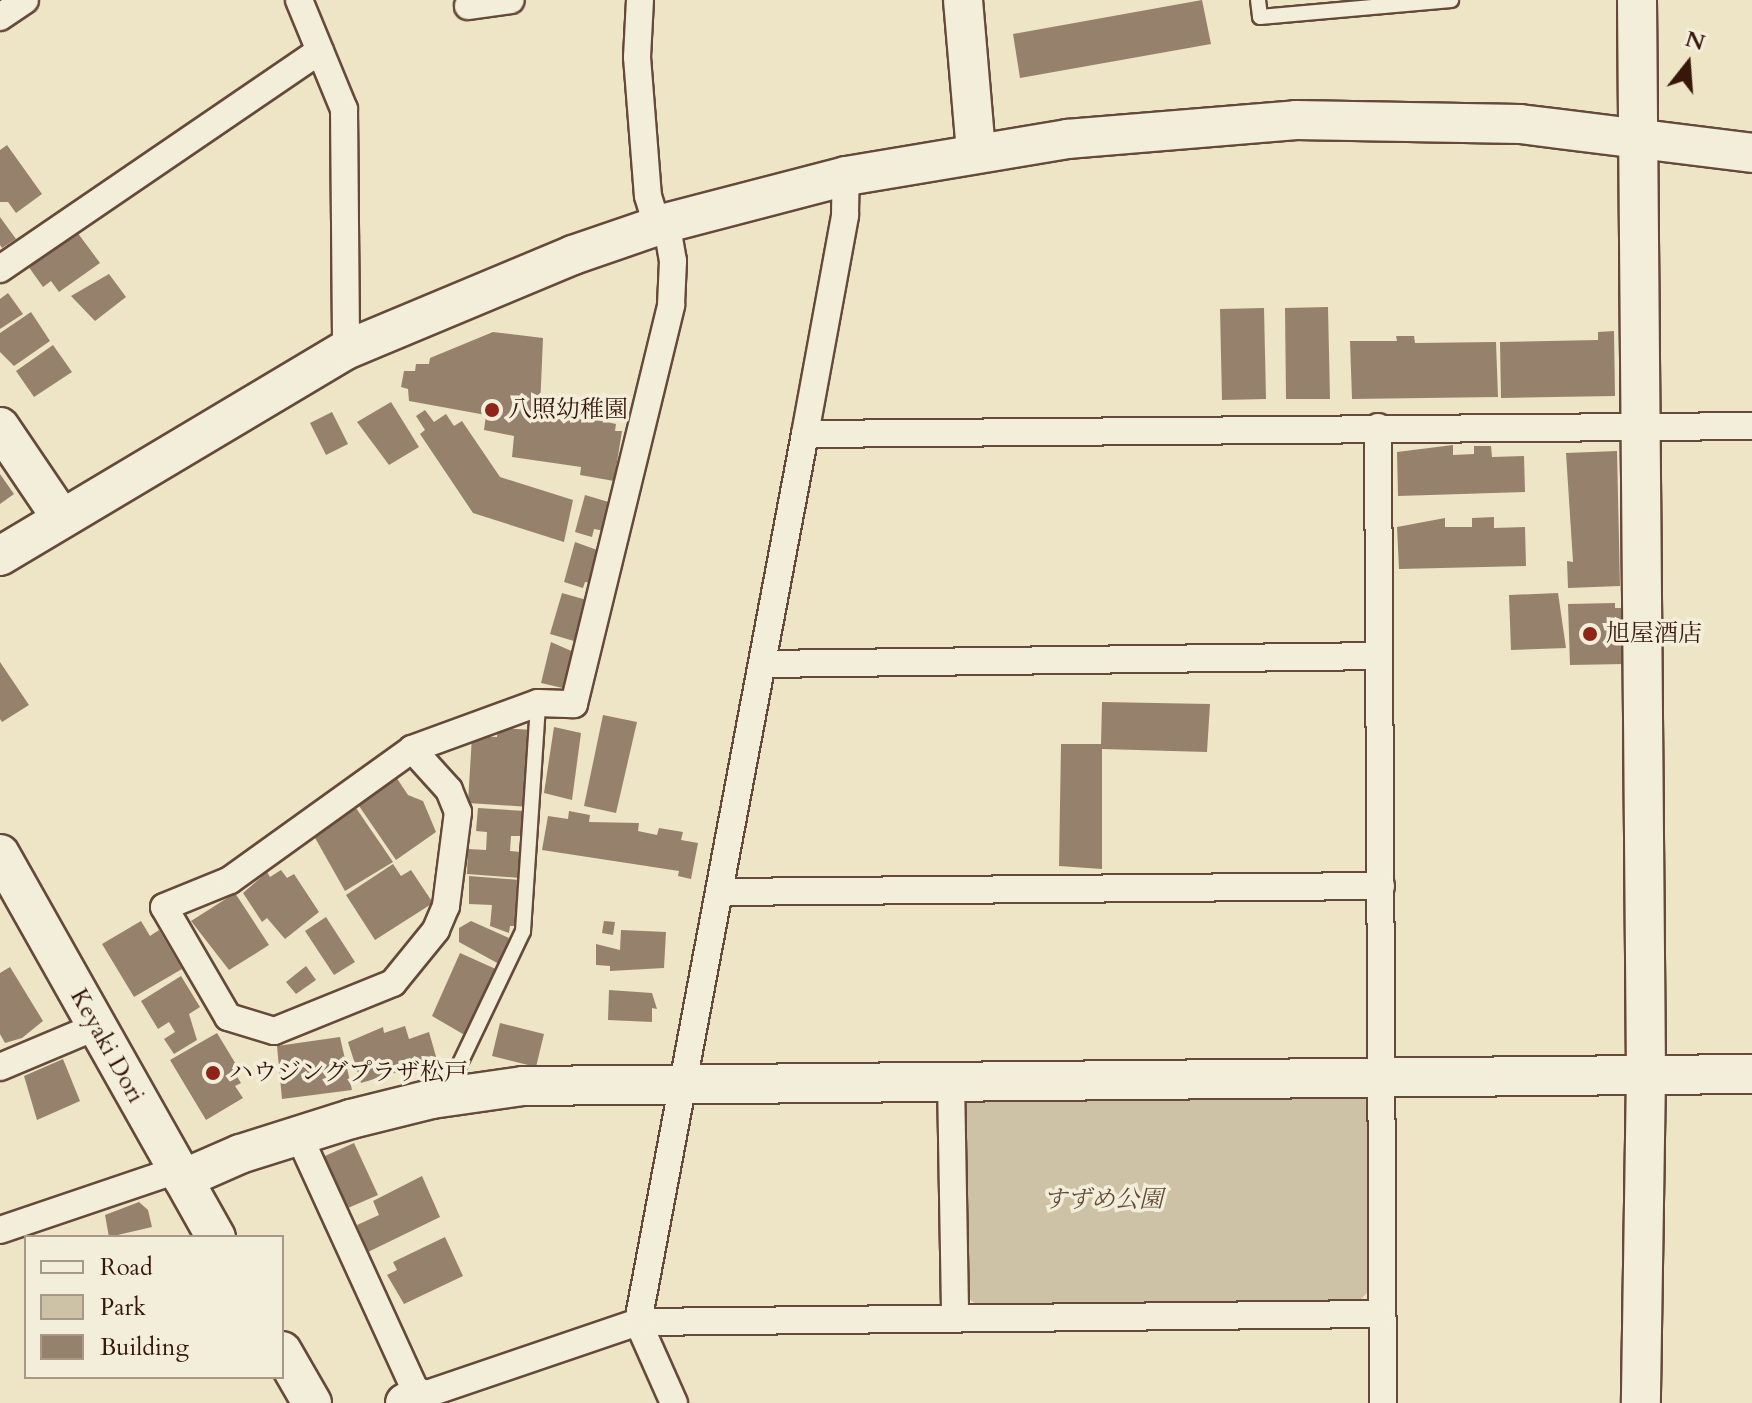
<!DOCTYPE html>
<html>
<head>
<meta charset="utf-8">
<style>
	body { margin:0 }
	#map { position:relative; width:1752px; height:1403px; overflow:hidden; background:#ede5c6; font-family:Cardo,"Noto Serif JP",serif }
	div>[style] { position:absolute }
	[style*='--x'] { left:calc(var(--x)*1px); top:calc(var(--y)*1px); width:calc(var(--w)*1px); rotate:calc(var(--a)*1deg) }
	.green>* { inset:0; background:#cec2a6 }
	.building>* { inset:0; background:#96826c }
	.roads { filter:drop-shadow(2px 0 #654a39) drop-shadow(-2px 0 #654a39) drop-shadow(0 2px #654a39) drop-shadow(0 -2px #654a39) }
	.lane>* { height:14px; margin:-7px; padding:0 7px; transform-origin:7px; border-radius:7px; background:#f3eeda }
	.street>* { height:26px; margin:-13px; padding:0 13px; transform-origin:13px; border-radius:13px; background:#f3eeda }
	.secondary>* { height:38px; margin:-19px; padding:0 19px; transform-origin:19px; border-radius:19px; background:#f3eeda }
	.dots>* { width:22px; height:22px; translate:-50% -50%; box-sizing:border-box; border:4px solid #f3eeda; border-radius:50% }
	span { translate:-50% -50%; white-space:nowrap; text-align:center; line-height:1.15; -webkit-text-stroke:7px #f3eeda; paint-order:stroke }
	.poi-label { font-size:24px; color:#38170a }
	.left { translate:0 -50%; text-align:left }
	.street-label { font-size:24px; color:#38170a }
	.park-label { font-size:24px; color:#654a39; font-style:italic }
	.legend { position:absolute; left:24px; top:1235px; width:260px; height:144px; box-sizing:border-box; background:#f3eeda; border:2px solid #a89887; margin:0; padding:10px 14px; list-style:none; font-size:24px; color:#38170a }
	.legend li { display:flex; align-items:center; gap:16px; height:40px }
	.legend b { width:40px; border:2px solid #a89887 }
	.north { position:absolute; left:1648px; top:24px; width:80px; height:80px; -webkit-text-stroke:6px #f3eeda; paint-order:stroke; rotate:17deg; font-size:22px; font-weight:700; line-height:32px; text-align:center; color:#38170a }
	.north::after { content:''; display:block; margin:auto; width:28px; height:36px; background:#38170a; clip-path:polygon(50% 0,100% 100%,50% 72%,0 100%) }
</style>
</head>
<body>
<div id="map">
	<div class="green">
		<div style="clip-path:polygon(1359px 1093px,1367px 1101px,1370px 1290px,1358px 1302px,977px 1305px,965px 1296px,964px 1102px,972px 1097px)"></div>
	</div>
	<div class="building">
		<div style="clip-path:polygon(1202px 0,1211px 44px,1020px 78px,1013px 34px)"></div>
		<div style="clip-path:polygon(7px 145px,42px 194px,16px 213px,8px 202px,0 202px,0 150px)"></div>
		<div style="clip-path:polygon(0 217px,16px 239px,2px 248px,0 245px)"></div>
		<div style="clip-path:polygon(77px 232px,100px 263px,59px 292px,51px 281px,43px 287px,28px 266px)"></div>
		<div style="clip-path:polygon(109px 274px,126px 297px,95px 321px,71px 296px)"></div>
		<div style="clip-path:polygon(8px 293px,23px 314px,0 329px,0 299px)"></div>
		<div style="clip-path:polygon(1328px 307px,1330px 399px,1286px 399px,1285px 308px)"></div>
		<div style="clip-path:polygon(1264px 308px,1266px 399px,1222px 400px,1220px 309px)"></div>
		<div style="clip-path:polygon(31px 312px,50px 341px,14px 366px,0 352px,0 333px)"></div>
		<div style="clip-path:polygon(1614px 331px,1615px 396px,1501px 398px,1500px 342px,1598px 340px,1598px 332px)"></div>
		<div style="clip-path:polygon(493px 332px,543px 338px,540px 408px,616px 424px,615px 431px,622px 431px,614px 481px,580px 475px,581px 467px,512px 457px,514px 436px,484px 430px,486px 415px,409px 401px,408px 389px,401px 387px,404px 371px,415px 371px,416px 364px,429px 364px,430px 358px)"></div>
		<div style="clip-path:polygon(1396px 336px,1414px 336px,1415px 343px,1496px 342px,1498px 397px,1352px 399px,1350px 341px,1397px 341px)"></div>
		<div style="clip-path:polygon(53px 345px,72px 372px,34px 397px,16px 371px)"></div>
		<div style="clip-path:polygon(391px 402px,419px 447px,389px 465px,357px 422px)"></div>
		<div style="clip-path:polygon(425px 410px,434px 422px,446px 414px,454px 426px,462px 421px,500px 477px,573px 500px,564px 542px,473px 513px,420px 434px,425px 430px,416px 416px)"></div>
		<div style="clip-path:polygon(332px 412px,348px 444px,326px 455px,310px 423px)"></div>
		<div style="clip-path:polygon(1453px 445px,1453px 455px,1474px 454px,1474px 446px,1491px 446px,1492px 457px,1524px 456px,1525px 492px,1398px 496px,1397px 452px)"></div>
		<div style="clip-path:polygon(1617px 451px,1620px 586px,1568px 588px,1567px 561px,1573px 562px,1566px 453px)"></div>
		<div style="clip-path:polygon(0 474px,14px 494px,0 504px)"></div>
		<div style="clip-path:polygon(585px 495px,612px 503px,605px 531px,594px 529px,592px 537px,575px 532px)"></div>
		<div style="clip-path:polygon(1494px 517px,1494px 528px,1525px 527px,1526px 566px,1399px 569px,1397px 527px,1445px 518px,1445px 527px,1472px 527px,1472px 518px)"></div>
		<div style="clip-path:polygon(575px 542px,600px 551px,592px 583px,585px 582px,583px 588px,564px 582px)"></div>
		<div style="clip-path:polygon(562px 593px,590px 601px,574px 641px,550px 634px)"></div>
		<div style="clip-path:polygon(1558px 593px,1566px 648px,1511px 650px,1509px 595px)"></div>
		<div style="clip-path:polygon(1615px 603px,1615px 608px,1622px 608px,1624px 664px,1570px 665px,1568px 604px)"></div>
		<div style="clip-path:polygon(551px 642px,576px 653px,567px 689px,541px 683px)"></div>
		<div style="clip-path:polygon(0 662px,29px 705px,2px 722px,0 719px)"></div>
		<div style="clip-path:polygon(1102px 702px,1210px 704px,1207px 752px,1102px 749px,1102px 869px,1059px 866px,1061px 744px,1101px 744px)"></div>
		<div style="clip-path:polygon(603px 715px,637px 722px,616px 813px,584px 806px)"></div>
		<div style="clip-path:polygon(554px 727px,581px 733px,572px 800px,544px 793px)"></div>
		<div style="clip-path:polygon(498px 728px,533px 730px,529px 807px,468px 803px,472px 736px,497px 737px)"></div>
		<div style="clip-path:polygon(396px 777px,408px 795px,423px 801px,436px 832px,396px 860px,357px 803px)"></div>
		<div style="clip-path:polygon(356px 808px,393px 862px,345px 891px,314px 836px)"></div>
		<div style="clip-path:polygon(478px 808px,526px 811px,524px 836px,511px 836px,510px 851px,521px 852px,520px 878px,467px 874px,468px 849px,486px 850px,487px 832px,476px 831px)"></div>
		<div style="clip-path:polygon(569px 811px,590px 815px,589px 822px,639px 823px,638px 831px,657px 835px,659px 828px,683px 832px,681px 840px,698px 843px,691px 879px,678px 876px,679px 871px,542px 850px,548px 816px,568px 819px)"></div>
		<div style="clip-path:polygon(393px 864px,401px 876px,411px 870px,433px 903px,375px 940px,346px 895px)"></div>
		<div style="clip-path:polygon(281px 870px,287px 878px,294px 874px,319px 912px,285px 939px,267px 918px,262px 922px,243px 893px,267px 872px,270px 877px)"></div>
		<div style="clip-path:polygon(469px 876px,520px 880px,517px 926px,510px 926px,509px 933px,490px 926px,492px 905px,469px 904px)"></div>
		<div style="clip-path:polygon(235px 893px,269px 945px,229px 970px,191px 921px)"></div>
		<div style="clip-path:polygon(326px 917px,355px 962px,334px 975px,305px 931px)"></div>
		<div style="clip-path:polygon(141px 921px,150px 936px,159px 930px,182px 969px,134px 997px,102px 944px)"></div>
		<div style="clip-path:polygon(471px 921px,509px 938px,499px 964px,459px 942px,459px 928px)"></div>
		<div style="clip-path:polygon(604px 921px,615px 922px,613px 935px,602px 933px)"></div>
		<div style="clip-path:polygon(621px 930px,666px 932px,664px 968px,610px 971px,610px 966px,596px 965px,596px 944px,620px 950px)"></div>
		<div style="clip-path:polygon(460px 953px,498px 970px,468px 1037px,432px 1016px)"></div>
		<div style="clip-path:polygon(306px 966px,316px 980px,296px 994px,286px 982px)"></div>
		<div style="clip-path:polygon(10px 967px,43px 1021px,22px 1038px,5px 1043px,0 1034px,0 973px)"></div>
		<div style="clip-path:polygon(181px 976px,200px 1007px,189px 1014px,197px 1040px,174px 1054px,164px 1039px,175px 1032px,169px 1022px,158px 1029px,141px 1001px)"></div>
		<div style="clip-path:polygon(609px 990px,652px 993px,657px 1009px,652px 1008px,652px 1022px,608px 1020px)"></div>
		<div style="clip-path:polygon(500px 1023px,544px 1034px,536px 1067px,492px 1056px)"></div>
		<div style="clip-path:polygon(405px 1026px,409px 1039px,429px 1032px,437px 1060px,361px 1083px,348px 1042px,383px 1027px,384px 1033px)"></div>
		<div style="clip-path:polygon(217px 1033px,237px 1066px,232px 1068px,241px 1083px,235px 1086px,243px 1098px,206px 1120px,170px 1060px)"></div>
		<div style="clip-path:polygon(340px 1037px,352px 1090px,282px 1099px,277px 1046px)"></div>
		<div style="clip-path:polygon(63px 1059px,80px 1101px,37px 1120px,24px 1076px)"></div>
		<div style="clip-path:polygon(354px 1143px,378px 1195px,348px 1208px,325px 1156px)"></div>
		<div style="clip-path:polygon(422px 1176px,440px 1217px,368px 1252px,357px 1225px,379px 1215px,373px 1201px)"></div>
		<div style="clip-path:polygon(139px 1202px,148px 1210px,152px 1227px,109px 1237px,105px 1215px)"></div>
		<div style="clip-path:polygon(445px 1237px,463px 1276px,404px 1304px,387px 1275px,397px 1270px,393px 1262px)"></div>
	</div>
	<div class="roads">
		<div class="lane">
			<div style="--x:1258;--y:0;--w:17;--a:83"></div>
			<div style="--x:1260;--y:17;--w:192;--a:-5.1"></div>
			<div style="--x:452;--y:1093;--w:15;--a:-86"></div>
			<div style="--x:453;--y:1078;--w:163;--a:-64.5"></div>
			<div style="--x:523;--y:931;--w:228;--a:-86.2"></div>
		</div>
		<div class="street">
			<div style="--x:299;--y:0;--w:118;--a:67.6"></div>
			<div style="--x:344;--y:109;--w:241;--a:89.5"></div>
			<div style="--x:640;--y:0;--w:57;--a:93"></div>
			<div style="--x:637;--y:57;--w:139;--a:85.5"></div>
			<div style="--x:648;--y:196;--w:31;--a:73"></div>
			<div style="--x:468;--y:6;--w:43;--a:-7.9"></div>
			<div style="--x:0;--y:17;--w:30;--a:-34"></div>
			<div style="--x:0;--y:269;--w:387;--a:-34.3"></div>
			<div style="--x:1378;--y:427;--w:976;--a:89.71"></div>
			<div style="--x:805;--y:434;--w:947;--a:-0.48"></div>
			<div style="--x:762;--y:664;--w:616;--a:-0.74"></div>
			<div style="--x:412;--y:749;--w:55;--a:47.9"></div>
			<div style="--x:449;--y:790;--w:24;--a:68"></div>
			<div style="--x:458;--y:812;--w:95;--a:97.3"></div>
			<div style="--x:446;--y:906;--w:26;--a:113"></div>
			<div style="--x:436;--y:930;--w:68;--a:129.1"></div>
			<div style="--x:393;--y:983;--w:128;--a:158"></div>
			<div style="--x:274;--y:1031;--w:48;--a:-163.1"></div>
			<div style="--x:228;--y:1017;--w:127;--a:-120.2"></div>
			<div style="--x:164;--y:907;--w:71;--a:-22.2"></div>
			<div style="--x:230;--y:880;--w:224;--a:-35.7"></div>
			<div style="--x:412;--y:749;--w:134;--a:-20.1"></div>
			<div style="--x:538;--y:703;--w:36;--a:2"></div>
			<div style="--x:574;--y:704;--w:411;--a:-76.3"></div>
			<div style="--x:671;--y:305;--w:44;--a:-87.4"></div>
			<div style="--x:673;--y:261;--w:39;--a:-100"></div>
			<div style="--x:719;--y:892;--w:662;--a:-0.52"></div>
			<div style="--x:0;--y:1067;--w:103;--a:-22.8"></div>
			<div style="--x:951;--y:1080;--w:237;--a:89"></div>
			<div style="--x:298;--y:1134;--w:296;--a:65.4"></div>
			<div style="--x:0;--y:1230;--w:187;--a:-18.7"></div>
			<div style="--x:418;--y:1397;--w:232;--a:-18.8"></div>
			<div style="--x:638;--y:1322;--w:744;--a:-0.62"></div>
			<div style="--x:674;--y:1403;--w:89;--a:-114"></div>
			<div style="--x:638;--y:1322;--w:904;--a:-79.35"></div>
			<div style="--x:805;--y:434;--w:223;--a:-79.6"></div>
			<div style="--x:845;--y:215;--w:39;--a:-89"></div>
		</div>
		<div class="secondary">
			<div style="--x:963;--y:0;--w:152;--a:85.1"></div>
			<div style="--x:1637;--y:0;--w:1075;--a:89.52"></div>
			<div style="--x:1646;--y:1075;--w:328;--a:90.9"></div>
			<div style="--x:0;--y:427;--w:107;--a:56"></div>
			<div style="--x:0;--y:556;--w:403;--a:-30.8"></div>
			<div style="--x:346;--y:350;--w:246;--a:-22.7"></div>
			<div style="--x:573;--y:255;--w:98;--a:-19"></div>
			<div style="--x:666;--y:223;--w:186;--a:-14.6"></div>
			<div style="--x:846;--y:176;--w:224;--a:-9.5"></div>
			<div style="--x:1067;--y:139;--w:230;--a:-4.7"></div>
			<div style="--x:1296;--y:120;--w:224;--a:1"></div>
			<div style="--x:1520;--y:124;--w:234;--a:7.1"></div>
			<div style="--x:0;--y:854;--w:440;--a:60.6"></div>
			<div style="--x:183;--y:1179;--w:62;--a:-23.7"></div>
			<div style="--x:240;--y:1154;--w:116;--a:-17.5"></div>
			<div style="--x:351;--y:1119;--w:83;--a:-13.9"></div>
			<div style="--x:432;--y:1099;--w:92;--a:-8.1"></div>
			<div style="--x:523;--y:1086;--w:1229;--a:-0.56"></div>
			<div style="--x:282;--y:1351;--w:60;--a:60"></div>
			<div style="--x:405;--y:1403;--w:14;--a:-25"></div>
		</div>
	</div>
	<div class="dots">
		<div style="left:492px;top:410px;background:#8f2418"></div>
		<div style="left:1590px;top:634px;background:#8f2418"></div>
		<div style="left:213px;top:1073px;background:#8f2418"></div>
	</div>
	<div class="poi-label">
		<span class="left" style="left:508px;top:410px">八照幼稚園</span>
		<span class="left" style="left:1606px;top:634px">旭屋酒店</span>
		<span class="left" style="left:229px;top:1073px">ハウジングプラザ松戸</span>
	</div>
	<div class="street-label">
		<span style="left:107px;top:1046px;rotate:61deg">Keyaki Dori</span>
	</div>
	<div class="park-label">
		<span style="left:1103px;top:1200px">すずめ公園</span>
	</div>
	<ul class="legend">
	<li><b style="height:10px;background:#f3eeda"></b>Road</li>
	<li><b style="height:22px;background:#cec2a6"></b>Park</li>
	<li><b style="height:22px;background:#96826c"></b>Building</li>
	</ul>
	<div class="north">N</div>
</div>
</body>
</html>
